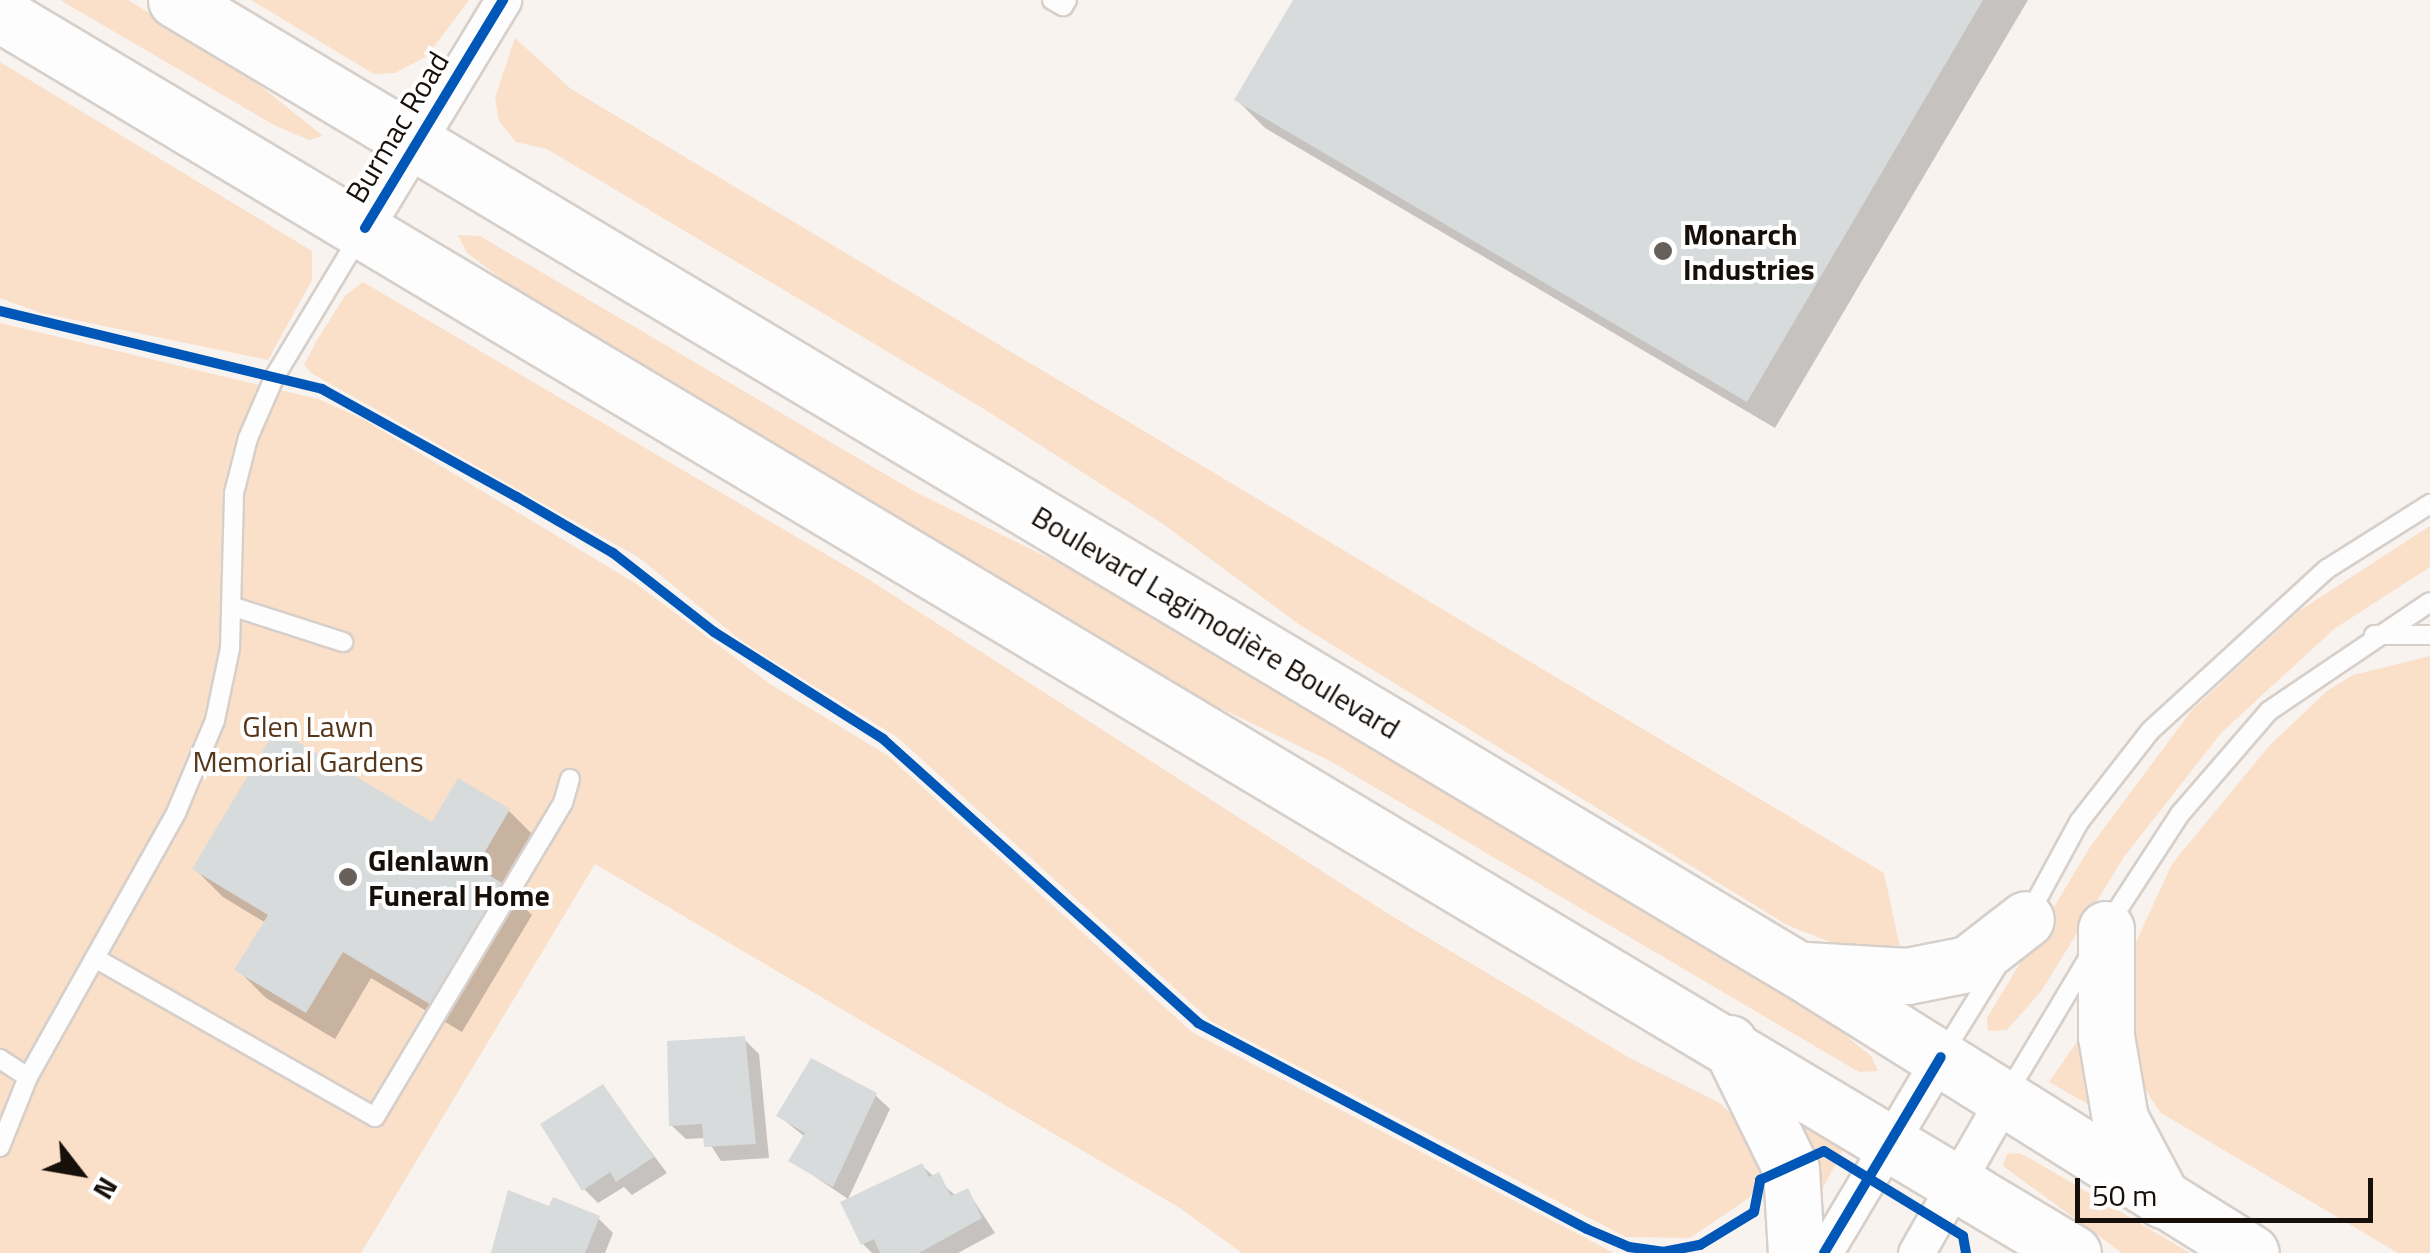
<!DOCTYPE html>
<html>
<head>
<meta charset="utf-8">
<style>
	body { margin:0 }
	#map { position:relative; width:2430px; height:1253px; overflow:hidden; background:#f8f3ef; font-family:"Titillium Web",sans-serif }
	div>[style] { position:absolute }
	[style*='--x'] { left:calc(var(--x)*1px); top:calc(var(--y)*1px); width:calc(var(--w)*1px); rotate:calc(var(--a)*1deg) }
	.green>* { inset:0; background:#fadfc9 }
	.shadow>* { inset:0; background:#0003 }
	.building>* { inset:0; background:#d8dbdb }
	.roads { filter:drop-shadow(2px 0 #d6cfca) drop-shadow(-2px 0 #d6cfca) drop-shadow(0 2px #d6cfca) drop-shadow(0 -2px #d6cfca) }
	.service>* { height:18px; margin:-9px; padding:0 9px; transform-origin:9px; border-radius:9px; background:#fefdfd }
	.minor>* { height:35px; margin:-17.5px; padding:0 17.5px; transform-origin:17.5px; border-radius:17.5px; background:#fefdfd }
	.primary>* { height:55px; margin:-27.5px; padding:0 27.5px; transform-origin:27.5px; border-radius:27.5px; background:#fefdfd }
	.cycleway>* { height:10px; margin:-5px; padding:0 5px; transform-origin:5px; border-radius:5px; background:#0057b8 }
	.dots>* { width:28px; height:28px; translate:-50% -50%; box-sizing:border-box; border:5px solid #fff; border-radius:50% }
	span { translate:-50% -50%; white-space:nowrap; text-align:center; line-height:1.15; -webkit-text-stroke:8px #fff; paint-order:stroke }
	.street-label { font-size:30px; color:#170f09 }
	.poi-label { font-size:30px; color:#170f09; font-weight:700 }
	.left { translate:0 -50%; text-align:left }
	.park-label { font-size:30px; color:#57371b }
	.north { position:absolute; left:30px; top:1123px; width:100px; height:100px; -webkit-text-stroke:8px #fff; paint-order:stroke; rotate:121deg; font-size:28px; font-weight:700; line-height:40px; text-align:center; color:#170f09 }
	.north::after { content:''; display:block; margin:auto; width:35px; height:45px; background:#170f09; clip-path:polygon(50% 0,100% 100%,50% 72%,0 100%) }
	.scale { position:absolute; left:2075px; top:1178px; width:298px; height:45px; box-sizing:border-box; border:5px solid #170f09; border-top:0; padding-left:12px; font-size:30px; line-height:35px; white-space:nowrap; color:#170f09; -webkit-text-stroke:8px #fff; paint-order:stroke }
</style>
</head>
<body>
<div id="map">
	<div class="green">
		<div style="clip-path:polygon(60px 0,128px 0,237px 67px,323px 136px,309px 140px,274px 125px)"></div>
		<div style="clip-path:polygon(251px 0,469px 0,427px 56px,395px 73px,374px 74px)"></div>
		<div style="clip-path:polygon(515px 38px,571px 89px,1884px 873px,1900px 948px,1838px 945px,1787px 925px,1300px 625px,1163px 524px,989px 412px,547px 149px,516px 142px,499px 121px,495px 98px)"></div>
		<div style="clip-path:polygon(0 62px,312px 251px,312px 280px,268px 360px,41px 313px,0 298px)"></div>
		<div style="clip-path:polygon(458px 235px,480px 236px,917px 493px,1124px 595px,1802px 1000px,1871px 1056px,1878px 1071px,1859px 1072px,1330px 761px,1121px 660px,549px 314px,467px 253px)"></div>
		<div style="clip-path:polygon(363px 282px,868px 579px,1390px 915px,1628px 1057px,1718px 1102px,1739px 1120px,1768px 1168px,1749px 1198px,1690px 1238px,1626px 1237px,1211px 1021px,897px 737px,743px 642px,638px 557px,311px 373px,304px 365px,317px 340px,345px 296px)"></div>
		<div style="clip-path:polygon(0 323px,318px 399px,363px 419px,635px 583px,770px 684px,887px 755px,1192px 1032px,1614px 1253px,1242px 1253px,1180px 1208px,595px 864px,361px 1253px,0 1253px)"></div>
		<div style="clip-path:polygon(2430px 526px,2430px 567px,2334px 629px,2221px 733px,2124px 857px,2042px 990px,2007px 1030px,1988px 1031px,1987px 1018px,2090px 847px,2192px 710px,2299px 611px)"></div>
		<div style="clip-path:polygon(2430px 656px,2430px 1253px,2398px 1253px,2161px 1113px,2131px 1069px,2130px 955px,2172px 864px,2269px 746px,2327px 691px,2353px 675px)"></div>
		<div style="clip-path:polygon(2083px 1033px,2098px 1110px,2049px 1082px)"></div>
		<div style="clip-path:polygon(1795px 1118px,1844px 1148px,1817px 1199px)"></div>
		<div style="clip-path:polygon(2019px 1153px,2031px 1159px,2190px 1253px,2122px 1253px,2003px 1166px,2007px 1154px)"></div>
	</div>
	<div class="shadow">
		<div style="clip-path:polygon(1296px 0,2028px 0,1775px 428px,1265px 128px,1237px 100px)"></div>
		<div style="clip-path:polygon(509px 811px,537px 839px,506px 890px,532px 915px,462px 1032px,371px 978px,335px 1039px,266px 998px,238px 970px,266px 923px,223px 897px,195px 869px)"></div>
		<div style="clip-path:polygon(744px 1039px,759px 1054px,769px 1158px,721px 1161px,706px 1138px,686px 1139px,671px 1125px)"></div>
		<div style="clip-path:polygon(602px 1087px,667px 1173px,632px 1195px,624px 1187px,598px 1203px,584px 1189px)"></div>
		<div style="clip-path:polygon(875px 1095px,890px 1109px,848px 1199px,792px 1161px,805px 1137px,779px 1116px)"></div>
		<div style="clip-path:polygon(922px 1166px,956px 1196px,967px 1190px,995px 1233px,958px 1253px,872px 1253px,863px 1244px)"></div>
		<div style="clip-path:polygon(551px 1210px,598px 1218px,613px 1233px,605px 1253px,492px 1253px)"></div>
	</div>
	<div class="building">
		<div style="clip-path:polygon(1293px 0,1983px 0,1747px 402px,1234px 100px)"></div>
		<div style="clip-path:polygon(276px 729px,432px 822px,458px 778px,510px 809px,476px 867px,505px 885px,433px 1006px,343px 952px,306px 1013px,234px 970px,268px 915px,192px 869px)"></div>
		<div style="clip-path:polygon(745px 1036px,756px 1144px,704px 1147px,702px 1124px,669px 1126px,667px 1041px)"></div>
		<div style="clip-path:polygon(811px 1058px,877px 1093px,833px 1187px,788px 1161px,805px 1133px,776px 1116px)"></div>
		<div style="clip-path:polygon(603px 1084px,654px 1157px,616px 1182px,610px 1172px,582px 1191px,540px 1124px)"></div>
		<div style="clip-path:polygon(922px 1163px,929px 1177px,939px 1172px,951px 1196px,968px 1188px,982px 1218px,919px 1253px,880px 1253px,874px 1239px,861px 1245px,840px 1202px)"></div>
		<div style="clip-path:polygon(508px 1190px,549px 1206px,553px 1197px,600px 1216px,585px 1253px,491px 1253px)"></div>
	</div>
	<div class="roads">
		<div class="service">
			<div style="--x:1052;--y:0;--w:13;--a:29"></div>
			<div style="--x:1063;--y:6;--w:7;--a:-56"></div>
			<div style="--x:231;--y:606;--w:118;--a:17.8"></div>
			<div style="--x:2374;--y:635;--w:56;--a:0"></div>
			<div style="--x:2028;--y:916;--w:107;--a:-61.5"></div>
			<div style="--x:2079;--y:822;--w:115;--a:-52"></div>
			<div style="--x:2150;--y:731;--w:240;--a:-42.5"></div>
			<div style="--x:2327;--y:569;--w:122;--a:-32.3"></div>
			<div style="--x:2107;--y:926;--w:134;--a:-56.9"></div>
			<div style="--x:2180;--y:814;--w:136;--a:-49.2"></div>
			<div style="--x:2269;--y:711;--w:194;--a:-34.1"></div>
			<div style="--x:95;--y:958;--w:322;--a:29.6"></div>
			<div style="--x:375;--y:1117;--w:366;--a:-59.1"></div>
			<div style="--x:563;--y:803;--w:25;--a:-74"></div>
			<div style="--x:1944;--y:1052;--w:99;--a:-58.2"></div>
			<div style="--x:0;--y:1059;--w:33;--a:33"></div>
			<div style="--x:2007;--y:1094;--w:160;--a:-59.1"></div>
			<div style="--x:0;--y:1147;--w:75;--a:-68.2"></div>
			<div style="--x:28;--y:1077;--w:303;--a:-60.7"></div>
			<div style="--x:176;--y:813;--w:101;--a:-67.2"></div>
			<div style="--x:215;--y:720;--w:74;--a:-78.2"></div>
			<div style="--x:230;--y:648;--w:155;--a:-88.5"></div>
			<div style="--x:234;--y:493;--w:57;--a:-75.7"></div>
			<div style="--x:248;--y:438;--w:68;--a:-66.5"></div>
			<div style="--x:275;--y:376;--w:162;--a:-58.9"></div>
		</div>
		<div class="minor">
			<div style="--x:365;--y:228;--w:267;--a:-58.8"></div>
			<div style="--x:1824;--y:1253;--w:228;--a:-59.2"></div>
			<div style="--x:1916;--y:1253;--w:174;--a:-60.3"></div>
		</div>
		<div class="primary">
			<div style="--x:176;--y:0;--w:1891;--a:30.87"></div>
			<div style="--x:1799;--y:970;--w:533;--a:32.05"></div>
			<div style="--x:0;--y:14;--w:2415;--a:30.87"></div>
			<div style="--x:2106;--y:929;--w:107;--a:90"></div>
			<div style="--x:2106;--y:1036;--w:84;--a:80.4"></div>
			<div style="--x:2120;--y:1119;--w:92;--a:62"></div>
			<div style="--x:1806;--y:970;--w:101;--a:3.4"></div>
			<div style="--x:1907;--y:976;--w:62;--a:-11.1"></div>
			<div style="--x:1968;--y:964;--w:73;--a:-37.8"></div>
			<div style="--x:1729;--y:1043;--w:140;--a:63.8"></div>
			<div style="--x:1791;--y:1169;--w:84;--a:86.6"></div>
		</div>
	</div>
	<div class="cycleway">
		<div style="--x:365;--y:228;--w:267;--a:-58.8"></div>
		<div style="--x:0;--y:311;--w:331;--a:13.6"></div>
		<div style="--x:322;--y:389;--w:223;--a:29"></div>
		<div style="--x:517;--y:497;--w:111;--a:30.3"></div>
		<div style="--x:613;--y:553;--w:128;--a:38"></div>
		<div style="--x:714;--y:632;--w:200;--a:32.3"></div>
		<div style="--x:883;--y:739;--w:424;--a:42"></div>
		<div style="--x:1198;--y:1023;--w:440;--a:27.9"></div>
		<div style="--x:1587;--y:1229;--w:46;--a:23.2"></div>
		<div style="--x:1629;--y:1247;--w:34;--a:8"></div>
		<div style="--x:1663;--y:1252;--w:38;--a:-11"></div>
		<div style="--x:1700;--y:1245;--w:63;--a:-31.4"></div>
		<div style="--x:1754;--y:1212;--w:33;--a:-79"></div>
		<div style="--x:1760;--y:1180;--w:70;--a:-24.4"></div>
		<div style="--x:1824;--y:1151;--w:163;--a:31.4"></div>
		<div style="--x:1963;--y:1236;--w:17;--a:80"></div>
		<div style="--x:1824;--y:1253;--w:228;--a:-59.2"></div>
	</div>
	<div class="dots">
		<div style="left:1663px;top:251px;background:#665f5a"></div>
		<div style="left:348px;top:877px;background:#665f5a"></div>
	</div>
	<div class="street-label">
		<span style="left:397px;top:127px;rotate:-59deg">Burmac Road</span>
		<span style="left:1216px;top:622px;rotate:31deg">Boulevard Lagimodière Boulevard</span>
	</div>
	<div class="poi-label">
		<span class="left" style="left:1683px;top:251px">Monarch<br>Industries</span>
		<span class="left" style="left:368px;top:877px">Glenlawn<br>Funeral Home</span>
	</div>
	<div class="park-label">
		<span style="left:308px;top:743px">Glen Lawn<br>Memorial Gardens</span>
	</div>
	<div class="north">N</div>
	<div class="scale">50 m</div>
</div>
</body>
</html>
